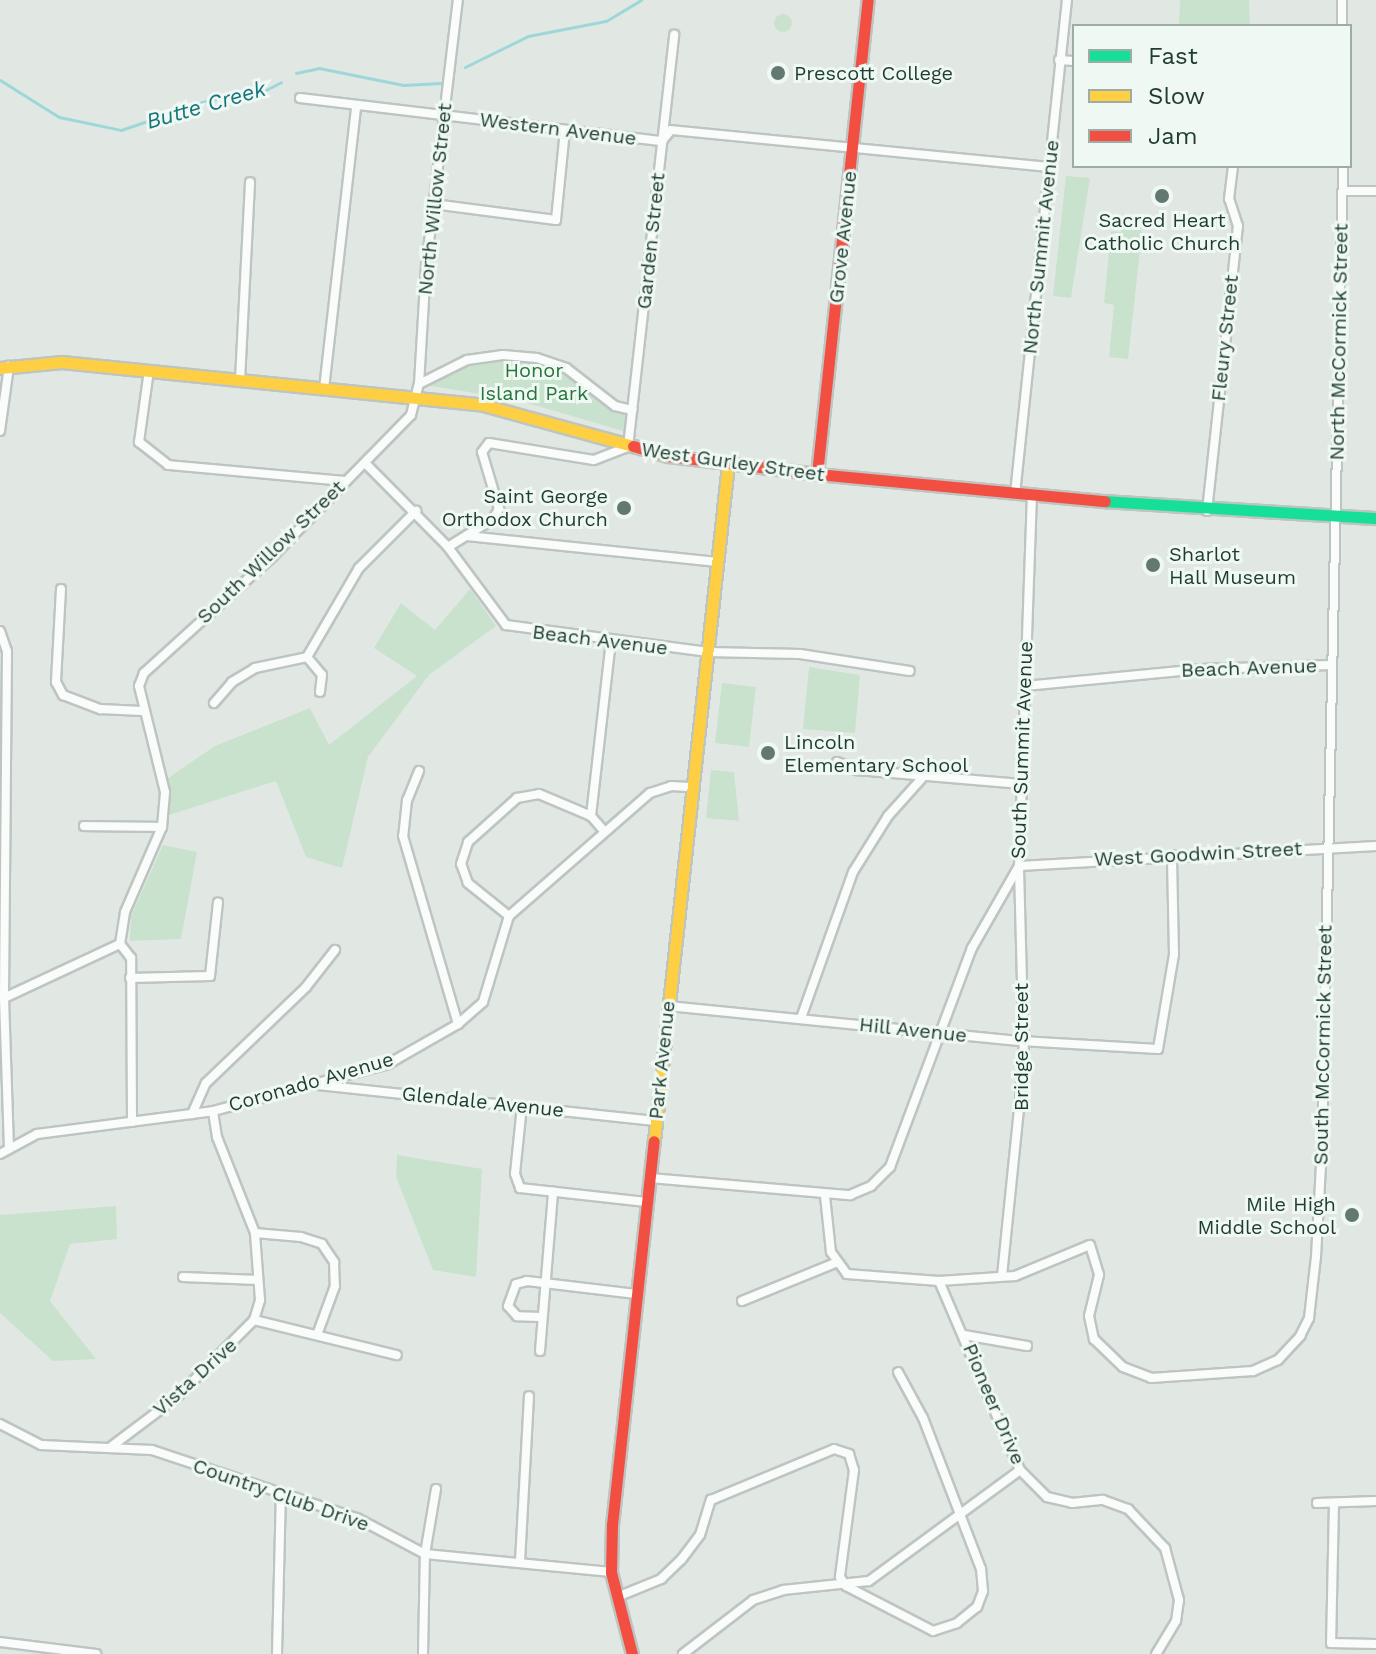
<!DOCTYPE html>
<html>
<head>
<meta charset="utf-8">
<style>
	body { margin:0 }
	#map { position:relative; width:1376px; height:1654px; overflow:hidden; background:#e1e8e4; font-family:"Work Sans",sans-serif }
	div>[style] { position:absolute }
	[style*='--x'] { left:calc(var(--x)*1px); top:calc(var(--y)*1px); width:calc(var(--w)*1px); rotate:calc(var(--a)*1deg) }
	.green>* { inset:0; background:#c9e2ce }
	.round { border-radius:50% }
	.stream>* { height:3px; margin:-1.5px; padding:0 1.5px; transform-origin:1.5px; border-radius:1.5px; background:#9ed7da }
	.roads { filter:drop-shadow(2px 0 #bec5c1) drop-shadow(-2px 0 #bec5c1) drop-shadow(0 2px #bec5c1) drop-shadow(0 -2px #bec5c1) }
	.street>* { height:8px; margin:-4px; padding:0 4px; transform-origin:4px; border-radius:4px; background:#fafcfb }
	.fast>* { height:11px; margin:-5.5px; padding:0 5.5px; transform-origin:5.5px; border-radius:5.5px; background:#16e098 }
	.slow>* { height:11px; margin:-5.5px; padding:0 5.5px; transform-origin:5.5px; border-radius:5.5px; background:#ffcf43 }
	.jam>* { height:11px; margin:-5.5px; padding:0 5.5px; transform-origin:5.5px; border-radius:5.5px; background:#f24e42 }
	.dots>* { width:22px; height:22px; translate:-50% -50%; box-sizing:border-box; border:4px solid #eff8f2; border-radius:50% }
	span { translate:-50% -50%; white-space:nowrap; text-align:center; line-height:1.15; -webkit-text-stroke:6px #eff8f2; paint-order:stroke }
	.poi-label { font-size:20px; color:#1e3c31 }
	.left { translate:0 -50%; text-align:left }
	.right { translate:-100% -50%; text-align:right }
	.street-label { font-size:20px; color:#1e3c31 }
	.park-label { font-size:20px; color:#26753d }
	.water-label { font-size:22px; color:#15747c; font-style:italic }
	.legend { position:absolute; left:1072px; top:24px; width:280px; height:144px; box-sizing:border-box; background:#eff8f2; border:2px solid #9bada5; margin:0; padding:10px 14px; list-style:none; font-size:24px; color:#1e3c31 }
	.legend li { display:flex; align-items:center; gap:16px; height:40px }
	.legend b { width:40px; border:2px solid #9bada5 }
</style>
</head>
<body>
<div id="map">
	<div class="green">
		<div style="clip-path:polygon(1180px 0,1249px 0,1250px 26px,1179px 26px)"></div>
		<div class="round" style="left:774px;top:14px;width:18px;height:18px"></div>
		<div style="clip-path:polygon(1066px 176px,1090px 178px,1071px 298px,1053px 296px)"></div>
		<div style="clip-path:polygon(1123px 225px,1135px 225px,1146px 236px,1141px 241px,1128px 359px,1109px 357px,1114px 305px,1104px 303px,1111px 231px,1121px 232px)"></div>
		<div style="clip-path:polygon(503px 355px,566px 368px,615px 406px,633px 410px,630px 433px,517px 400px,419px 384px,467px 360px)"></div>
		<div style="clip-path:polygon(470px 589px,496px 626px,429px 675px,368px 757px,342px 868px,306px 857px,276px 781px,169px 815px,168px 778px,215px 746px,310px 708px,329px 745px,417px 676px,374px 648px,401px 603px,435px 630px)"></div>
		<div style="clip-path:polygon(809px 667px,860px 675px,855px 733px,803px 729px)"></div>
		<div style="clip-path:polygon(722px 683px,756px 687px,749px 747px,715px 743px)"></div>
		<div style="clip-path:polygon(711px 770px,734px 772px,739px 821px,706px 818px)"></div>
		<div style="clip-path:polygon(163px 845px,197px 852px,181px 939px,130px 941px,131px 916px)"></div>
		<div style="clip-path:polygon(397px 1155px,482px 1169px,476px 1277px,433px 1270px,396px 1177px)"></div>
		<div style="clip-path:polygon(116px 1206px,117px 1239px,70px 1244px,50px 1301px,96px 1359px,53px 1361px,0 1313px,0 1215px)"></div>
	</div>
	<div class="stream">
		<div style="--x:465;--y:67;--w:70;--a:-26.2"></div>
		<div style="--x:528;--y:36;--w:79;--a:-10.9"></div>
		<div style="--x:606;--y:21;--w:41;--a:-31"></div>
		<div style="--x:296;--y:73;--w:24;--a:-12"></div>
		<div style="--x:319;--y:68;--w:86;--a:11.4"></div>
		<div style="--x:403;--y:85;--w:38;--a:-3"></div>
		<div style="--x:0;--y:80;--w:70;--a:32.1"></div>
		<div style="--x:59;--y:117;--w:63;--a:11.8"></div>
		<div style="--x:121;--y:130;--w:92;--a:-19"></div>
		<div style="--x:208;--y:100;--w:48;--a:-5.9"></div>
		<div style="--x:256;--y:95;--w:28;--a:-27"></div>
	</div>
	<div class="roads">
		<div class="street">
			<div style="--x:1342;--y:0;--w:26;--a:90"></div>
			<div style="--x:1059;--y:60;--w:15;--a:4"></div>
			<div style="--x:300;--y:98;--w:365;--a:6.8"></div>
			<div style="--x:662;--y:141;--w:14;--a:-51"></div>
			<div style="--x:671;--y:130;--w:381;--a:5.6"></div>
			<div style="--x:1343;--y:191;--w:33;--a:0"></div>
			<div style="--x:433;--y:204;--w:124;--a:7.4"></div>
			<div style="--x:556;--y:220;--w:90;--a:-84.3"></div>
			<div style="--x:149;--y:370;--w:73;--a:97.9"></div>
			<div style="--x:139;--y:442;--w:37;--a:38"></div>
			<div style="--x:168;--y:465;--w:176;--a:5.2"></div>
			<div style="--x:240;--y:380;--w:198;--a:-87.1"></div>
			<div style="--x:419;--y:384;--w:54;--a:-26.6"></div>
			<div style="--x:467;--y:360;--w:36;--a:-8"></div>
			<div style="--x:503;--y:355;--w:34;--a:5"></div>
			<div style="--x:537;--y:358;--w:31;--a:19"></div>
			<div style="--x:566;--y:368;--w:62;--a:37.8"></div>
			<div style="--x:615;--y:406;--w:18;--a:13"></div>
			<div style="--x:324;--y:389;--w:283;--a:-83.5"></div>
			<div style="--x:0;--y:431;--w:66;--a:-82.1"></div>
			<div style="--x:365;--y:463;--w:118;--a:45.3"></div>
			<div style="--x:448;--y:547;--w:97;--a:53.4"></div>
			<div style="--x:506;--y:625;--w:204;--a:7.6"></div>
			<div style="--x:708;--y:652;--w:92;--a:1.2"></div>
			<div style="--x:800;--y:654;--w:111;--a:8.8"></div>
			<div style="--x:1015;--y:494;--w:497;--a:-84"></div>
			<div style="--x:1207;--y:511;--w:287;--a:-83.8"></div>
			<div style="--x:1238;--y:226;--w:28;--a:-108"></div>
			<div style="--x:1229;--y:199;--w:33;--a:-83"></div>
			<div style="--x:467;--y:536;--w:252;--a:5.9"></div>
			<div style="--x:448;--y:547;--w:53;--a:-31.9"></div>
			<div style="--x:493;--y:519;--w:12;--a:-59"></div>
			<div style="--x:499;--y:509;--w:59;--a:-106.6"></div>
			<div style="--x:482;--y:452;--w:11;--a:-52"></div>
			<div style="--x:489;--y:443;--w:106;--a:9.2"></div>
			<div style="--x:594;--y:460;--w:36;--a:-21"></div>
			<div style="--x:628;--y:447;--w:415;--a:-83.6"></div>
			<div style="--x:61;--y:589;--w:93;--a:93.1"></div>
			<div style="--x:56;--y:682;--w:15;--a:62"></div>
			<div style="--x:63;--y:695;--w:40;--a:21"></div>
			<div style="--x:100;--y:709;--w:42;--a:2.7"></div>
			<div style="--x:0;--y:631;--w:21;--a:71"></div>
			<div style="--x:7;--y:651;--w:347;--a:90.5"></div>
			<div style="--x:4;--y:998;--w:150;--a:88.1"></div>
			<div style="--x:307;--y:657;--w:23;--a:50"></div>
			<div style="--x:322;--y:675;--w:17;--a:97"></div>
			<div style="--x:1025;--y:686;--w:177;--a:-5.5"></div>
			<div style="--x:1201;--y:669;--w:129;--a:-1.8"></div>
			<div style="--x:214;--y:703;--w:28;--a:-49"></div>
			<div style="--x:232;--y:682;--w:27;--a:-31"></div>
			<div style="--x:255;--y:668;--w:53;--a:-11.9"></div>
			<div style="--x:307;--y:657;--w:103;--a:-59.7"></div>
			<div style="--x:359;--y:568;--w:81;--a:-45"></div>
			<div style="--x:837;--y:762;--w:22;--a:22"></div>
			<div style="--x:857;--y:770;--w:165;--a:4.9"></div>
			<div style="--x:419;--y:771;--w:31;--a:112"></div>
			<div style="--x:407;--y:800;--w:36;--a:96"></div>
			<div style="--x:403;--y:836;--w:196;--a:73.7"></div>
			<div style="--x:591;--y:816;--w:177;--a:-83.5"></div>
			<div style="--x:84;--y:826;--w:78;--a:0.7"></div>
			<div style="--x:509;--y:916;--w:53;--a:-141.2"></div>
			<div style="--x:468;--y:883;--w:20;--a:-110"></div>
			<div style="--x:461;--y:864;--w:23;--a:-72"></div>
			<div style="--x:468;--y:842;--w:66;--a:-41.9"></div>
			<div style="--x:517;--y:798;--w:22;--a:-10"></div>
			<div style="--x:539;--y:794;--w:56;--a:22.9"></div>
			<div style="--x:591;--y:816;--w:20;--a:49"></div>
			<div style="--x:130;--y:978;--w:80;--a:-1.4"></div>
			<div style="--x:210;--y:976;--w:74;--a:-83.8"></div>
			<div style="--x:4;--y:998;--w:128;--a:-25"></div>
			<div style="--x:668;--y:1006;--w:355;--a:5.7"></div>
			<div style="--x:1021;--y:1041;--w:137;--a:3.3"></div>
			<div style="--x:1158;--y:1049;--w:96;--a:-80.4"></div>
			<div style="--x:1174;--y:954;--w:99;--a:-91.2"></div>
			<div style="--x:801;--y:1018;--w:155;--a:-70.4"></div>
			<div style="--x:853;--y:872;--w:66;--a:-58"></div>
			<div style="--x:888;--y:816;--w:52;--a:-48.1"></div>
			<div style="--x:318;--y:1085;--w:339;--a:6.1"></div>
			<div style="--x:522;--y:1106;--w:68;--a:95.9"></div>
			<div style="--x:515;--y:1174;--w:15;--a:70"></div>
			<div style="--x:520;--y:1188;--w:127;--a:6.3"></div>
			<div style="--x:192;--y:1114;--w:34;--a:-66"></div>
			<div style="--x:206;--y:1083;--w:139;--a:-43.8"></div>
			<div style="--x:306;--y:987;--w:47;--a:-51.9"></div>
			<div style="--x:132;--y:1122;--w:164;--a:-90.3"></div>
			<div style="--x:131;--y:958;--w:18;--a:-128"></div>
			<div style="--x:120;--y:944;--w:32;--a:-81"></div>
			<div style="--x:125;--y:912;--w:93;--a:-66.5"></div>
			<div style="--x:162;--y:827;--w:35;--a:-85"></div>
			<div style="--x:165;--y:792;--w:109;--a:-103.8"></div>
			<div style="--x:139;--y:686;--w:14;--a:-69"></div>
			<div style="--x:144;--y:673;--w:174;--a:-42.2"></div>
			<div style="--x:273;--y:556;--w:197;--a:-45.6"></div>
			<div style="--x:411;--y:415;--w:32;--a:-76"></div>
			<div style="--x:419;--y:384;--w:117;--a:-86.6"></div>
			<div style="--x:426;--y:267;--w:269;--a:-83.2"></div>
			<div style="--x:0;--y:1154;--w:42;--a:-28.4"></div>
			<div style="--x:37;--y:1134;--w:177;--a:-7.4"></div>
			<div style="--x:213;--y:1111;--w:181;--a:-15"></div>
			<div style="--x:388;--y:1064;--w:81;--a:-29.7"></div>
			<div style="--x:458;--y:1024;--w:33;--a:-41"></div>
			<div style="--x:483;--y:1002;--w:90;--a:-73.2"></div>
			<div style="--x:509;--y:916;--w:187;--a:-41.1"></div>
			<div style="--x:650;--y:793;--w:22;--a:-18"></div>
			<div style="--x:671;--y:786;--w:22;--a:3"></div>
			<div style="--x:650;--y:1178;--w:201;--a:4.9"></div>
			<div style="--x:850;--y:1195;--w:23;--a:-23"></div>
			<div style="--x:871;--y:1186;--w:27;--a:-45"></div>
			<div style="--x:890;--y:1167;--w:234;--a:-69.5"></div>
			<div style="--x:972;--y:948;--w:95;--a:-60.2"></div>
			<div style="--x:1019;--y:866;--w:370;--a:-88"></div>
			<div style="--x:825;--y:1196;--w:56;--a:83.9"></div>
			<div style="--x:831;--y:1252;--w:27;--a:54"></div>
			<div style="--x:847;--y:1274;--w:92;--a:4.4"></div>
			<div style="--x:939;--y:1281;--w:76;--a:-3.8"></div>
			<div style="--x:1015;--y:1276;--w:81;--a:-22.5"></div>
			<div style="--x:1090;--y:1245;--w:31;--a:73"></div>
			<div style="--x:1099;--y:1275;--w:42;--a:103.7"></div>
			<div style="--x:1089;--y:1316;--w:24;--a:78"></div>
			<div style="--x:1094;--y:1339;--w:40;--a:44"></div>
			<div style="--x:1123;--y:1367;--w:30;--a:21"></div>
			<div style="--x:1151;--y:1378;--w:102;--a:-3.9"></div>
			<div style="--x:1253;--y:1371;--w:27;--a:-24"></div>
			<div style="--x:1278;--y:1360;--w:33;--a:-47"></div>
			<div style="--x:1300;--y:1336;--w:20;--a:-63"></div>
			<div style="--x:1309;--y:1318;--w:61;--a:-83.5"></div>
			<div style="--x:1316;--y:1257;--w:111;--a:-86.9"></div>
			<div style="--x:1322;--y:1146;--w:980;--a:-88.77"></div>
			<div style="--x:255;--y:1233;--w:46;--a:5"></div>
			<div style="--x:301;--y:1237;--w:22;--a:18"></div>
			<div style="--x:322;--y:1244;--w:22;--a:56"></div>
			<div style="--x:334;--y:1262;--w:24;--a:88"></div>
			<div style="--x:335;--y:1286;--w:52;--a:110.2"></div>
			<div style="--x:1002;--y:1276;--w:218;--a:-84.2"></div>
			<div style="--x:1024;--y:1059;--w:193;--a:-91.5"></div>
			<div style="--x:1019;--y:866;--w:358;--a:-3.2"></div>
			<div style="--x:183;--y:1277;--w:75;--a:2.3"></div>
			<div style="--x:939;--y:1281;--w:206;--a:66.8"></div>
			<div style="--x:1020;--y:1470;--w:38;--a:45"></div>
			<div style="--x:1047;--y:1497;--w:26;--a:13"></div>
			<div style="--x:1072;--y:1503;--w:31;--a:-6"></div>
			<div style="--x:1103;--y:1500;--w:27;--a:20"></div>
			<div style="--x:1128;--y:1509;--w:54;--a:46.5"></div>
			<div style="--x:1165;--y:1548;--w:54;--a:74.9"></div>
			<div style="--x:1179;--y:1600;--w:21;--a:98"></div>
			<div style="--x:1176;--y:1621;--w:39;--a:121"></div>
			<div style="--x:742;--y:1301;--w:100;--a:-22.2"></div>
			<div style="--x:541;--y:1317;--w:24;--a:-178"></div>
			<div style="--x:517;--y:1316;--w:13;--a:-132"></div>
			<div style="--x:508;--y:1306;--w:23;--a:-70"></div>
			<div style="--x:516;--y:1284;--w:11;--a:-15"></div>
			<div style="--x:527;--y:1281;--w:110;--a:6.8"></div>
			<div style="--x:254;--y:1320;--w:147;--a:13.8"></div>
			<div style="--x:964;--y:1335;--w:64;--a:9.9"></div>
			<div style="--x:540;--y:1351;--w:160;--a:-85.3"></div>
			<div style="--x:0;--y:1424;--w:46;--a:27.1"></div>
			<div style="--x:41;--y:1445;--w:111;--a:2.6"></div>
			<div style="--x:152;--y:1450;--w:216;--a:18.4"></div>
			<div style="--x:357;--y:1518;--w:77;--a:27.9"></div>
			<div style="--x:425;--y:1554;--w:187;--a:5.5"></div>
			<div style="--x:112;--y:1446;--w:81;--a:-37"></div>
			<div style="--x:177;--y:1397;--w:109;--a:-45"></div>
			<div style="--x:254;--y:1320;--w:21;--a:-73"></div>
			<div style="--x:260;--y:1300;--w:67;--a:-94.3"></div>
			<div style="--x:255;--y:1233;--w:103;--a:-111.6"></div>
			<div style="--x:217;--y:1137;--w:26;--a:-99"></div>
			<div style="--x:1317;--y:1503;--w:59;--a:-1.9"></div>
			<div style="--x:1334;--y:1503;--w:140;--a:91.2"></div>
			<div style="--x:1331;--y:1643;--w:45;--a:1.3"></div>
			<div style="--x:520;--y:1562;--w:166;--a:-86.9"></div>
			<div style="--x:846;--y:1586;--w:98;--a:27.3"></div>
			<div style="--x:933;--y:1631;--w:25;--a:-18"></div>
			<div style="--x:957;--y:1623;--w:26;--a:-39"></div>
			<div style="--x:977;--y:1607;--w:17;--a:-69"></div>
			<div style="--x:983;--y:1591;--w:22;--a:-95"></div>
			<div style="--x:981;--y:1569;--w:162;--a:-111"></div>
			<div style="--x:923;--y:1418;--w:52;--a:-118.5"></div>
			<div style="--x:617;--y:1597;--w:48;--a:-22.2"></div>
			<div style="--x:661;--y:1579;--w:28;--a:-44"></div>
			<div style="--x:681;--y:1560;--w:31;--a:-53"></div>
			<div style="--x:700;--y:1535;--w:37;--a:-73"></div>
			<div style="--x:711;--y:1500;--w:133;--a:-22.5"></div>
			<div style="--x:834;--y:1449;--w:16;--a:18"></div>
			<div style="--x:849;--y:1454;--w:17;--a:73"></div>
			<div style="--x:854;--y:1470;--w:108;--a:97.5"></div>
			<div style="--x:840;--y:1577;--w:11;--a:56"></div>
			<div style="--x:0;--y:1642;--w:97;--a:7.1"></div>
			<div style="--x:277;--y:1654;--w:160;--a:-88.6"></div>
			<div style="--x:423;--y:1654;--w:100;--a:-88.9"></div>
			<div style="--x:425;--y:1554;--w:66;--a:-80.4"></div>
			<div style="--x:683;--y:1654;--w:88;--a:-37.6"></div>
			<div style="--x:753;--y:1600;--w:32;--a:-18"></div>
			<div style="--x:783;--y:1590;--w:86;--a:-6"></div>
			<div style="--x:869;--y:1581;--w:187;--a:-36.3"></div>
		</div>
		<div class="fast">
			<div style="--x:1105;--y:501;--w:272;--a:3.6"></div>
		</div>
		<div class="slow">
			<div style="--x:0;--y:368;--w:62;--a:-5.5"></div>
			<div style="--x:62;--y:362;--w:423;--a:5.8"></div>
			<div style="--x:483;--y:405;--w:156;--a:15.3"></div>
			<div style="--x:654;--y:1141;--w:681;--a:-83.76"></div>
		</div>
		<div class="jam">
			<div style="--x:633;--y:446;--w:37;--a:16"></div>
			<div style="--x:669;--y:456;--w:149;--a:6.9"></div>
			<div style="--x:817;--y:474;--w:289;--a:5.4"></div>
			<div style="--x:817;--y:474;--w:477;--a:-83.9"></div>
			<div style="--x:632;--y:1654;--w:85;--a:-104.4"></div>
			<div style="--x:611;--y:1572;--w:47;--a:-88.8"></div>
			<div style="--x:612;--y:1525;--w:386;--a:-83.8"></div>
		</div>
	</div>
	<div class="dots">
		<div style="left:778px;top:73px;background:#627870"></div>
		<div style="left:1162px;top:196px;background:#627870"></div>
		<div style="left:624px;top:508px;background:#627870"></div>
		<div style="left:1153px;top:565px;background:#627870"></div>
		<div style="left:768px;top:753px;background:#627870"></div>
		<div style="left:1352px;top:1215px;background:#627870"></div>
	</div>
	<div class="poi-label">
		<span class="left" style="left:794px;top:73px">Prescott College</span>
		<span style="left:1162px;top:232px">Sacred Heart<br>Catholic Church</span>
		<span class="right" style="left:608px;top:508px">Saint George<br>Orthodox Church</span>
		<span class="left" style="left:1169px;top:566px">Sharlot<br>Hall Museum</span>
		<span class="left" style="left:784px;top:754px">Lincoln<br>Elementary School</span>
		<span class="right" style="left:1336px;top:1216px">Mile High<br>Middle School</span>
	</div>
	<div class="street-label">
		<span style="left:558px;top:129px;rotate:7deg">Western Avenue</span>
		<span style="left:435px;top:199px;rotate:-84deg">North Willow Street</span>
		<span style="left:843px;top:237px;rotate:-84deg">Grove Avenue</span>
		<span style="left:651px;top:241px;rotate:-84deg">Garden Street</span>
		<span style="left:1041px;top:247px;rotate:-84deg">North Summit Avenue</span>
		<span style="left:1225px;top:338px;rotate:-84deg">Fleury Street</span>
		<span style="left:1339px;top:342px;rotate:-89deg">North McCormick Street</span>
		<span style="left:733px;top:462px;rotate:8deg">West Gurley Street</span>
		<span style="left:271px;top:552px;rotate:-44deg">South Willow Street</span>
		<span style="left:600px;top:640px;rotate:7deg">Beach Avenue</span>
		<span style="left:1249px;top:668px;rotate:-2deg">Beach Avenue</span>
		<span style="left:1022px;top:750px;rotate:-88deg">South Summit Avenue</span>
		<span style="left:1198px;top:854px;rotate:-3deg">West Goodwin Street</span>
		<span style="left:913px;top:1030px;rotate:6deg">Hill Avenue</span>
		<span style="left:1323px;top:1045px;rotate:-89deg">South McCormick Street</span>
		<span style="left:1021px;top:1047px;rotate:-90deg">Bridge Street</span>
		<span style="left:662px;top:1060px;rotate:-84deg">Park Avenue</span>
		<span style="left:311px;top:1082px;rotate:-16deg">Coronado Avenue</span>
		<span style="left:483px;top:1102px;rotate:6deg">Glendale Avenue</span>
		<span style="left:195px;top:1377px;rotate:-42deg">Vista Drive</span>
		<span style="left:994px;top:1404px;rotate:67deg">Pioneer Drive</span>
		<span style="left:281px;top:1495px;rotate:19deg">Country Club Drive</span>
	</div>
	<div class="park-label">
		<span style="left:534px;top:382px">Honor<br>Island Park</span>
	</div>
	<div class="water-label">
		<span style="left:206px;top:105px;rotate:-16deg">Butte Creek</span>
	</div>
	<ul class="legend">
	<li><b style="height:10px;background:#16e098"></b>Fast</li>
	<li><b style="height:10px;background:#ffcf43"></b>Slow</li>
	<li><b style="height:10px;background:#f24e42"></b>Jam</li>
	</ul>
</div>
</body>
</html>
